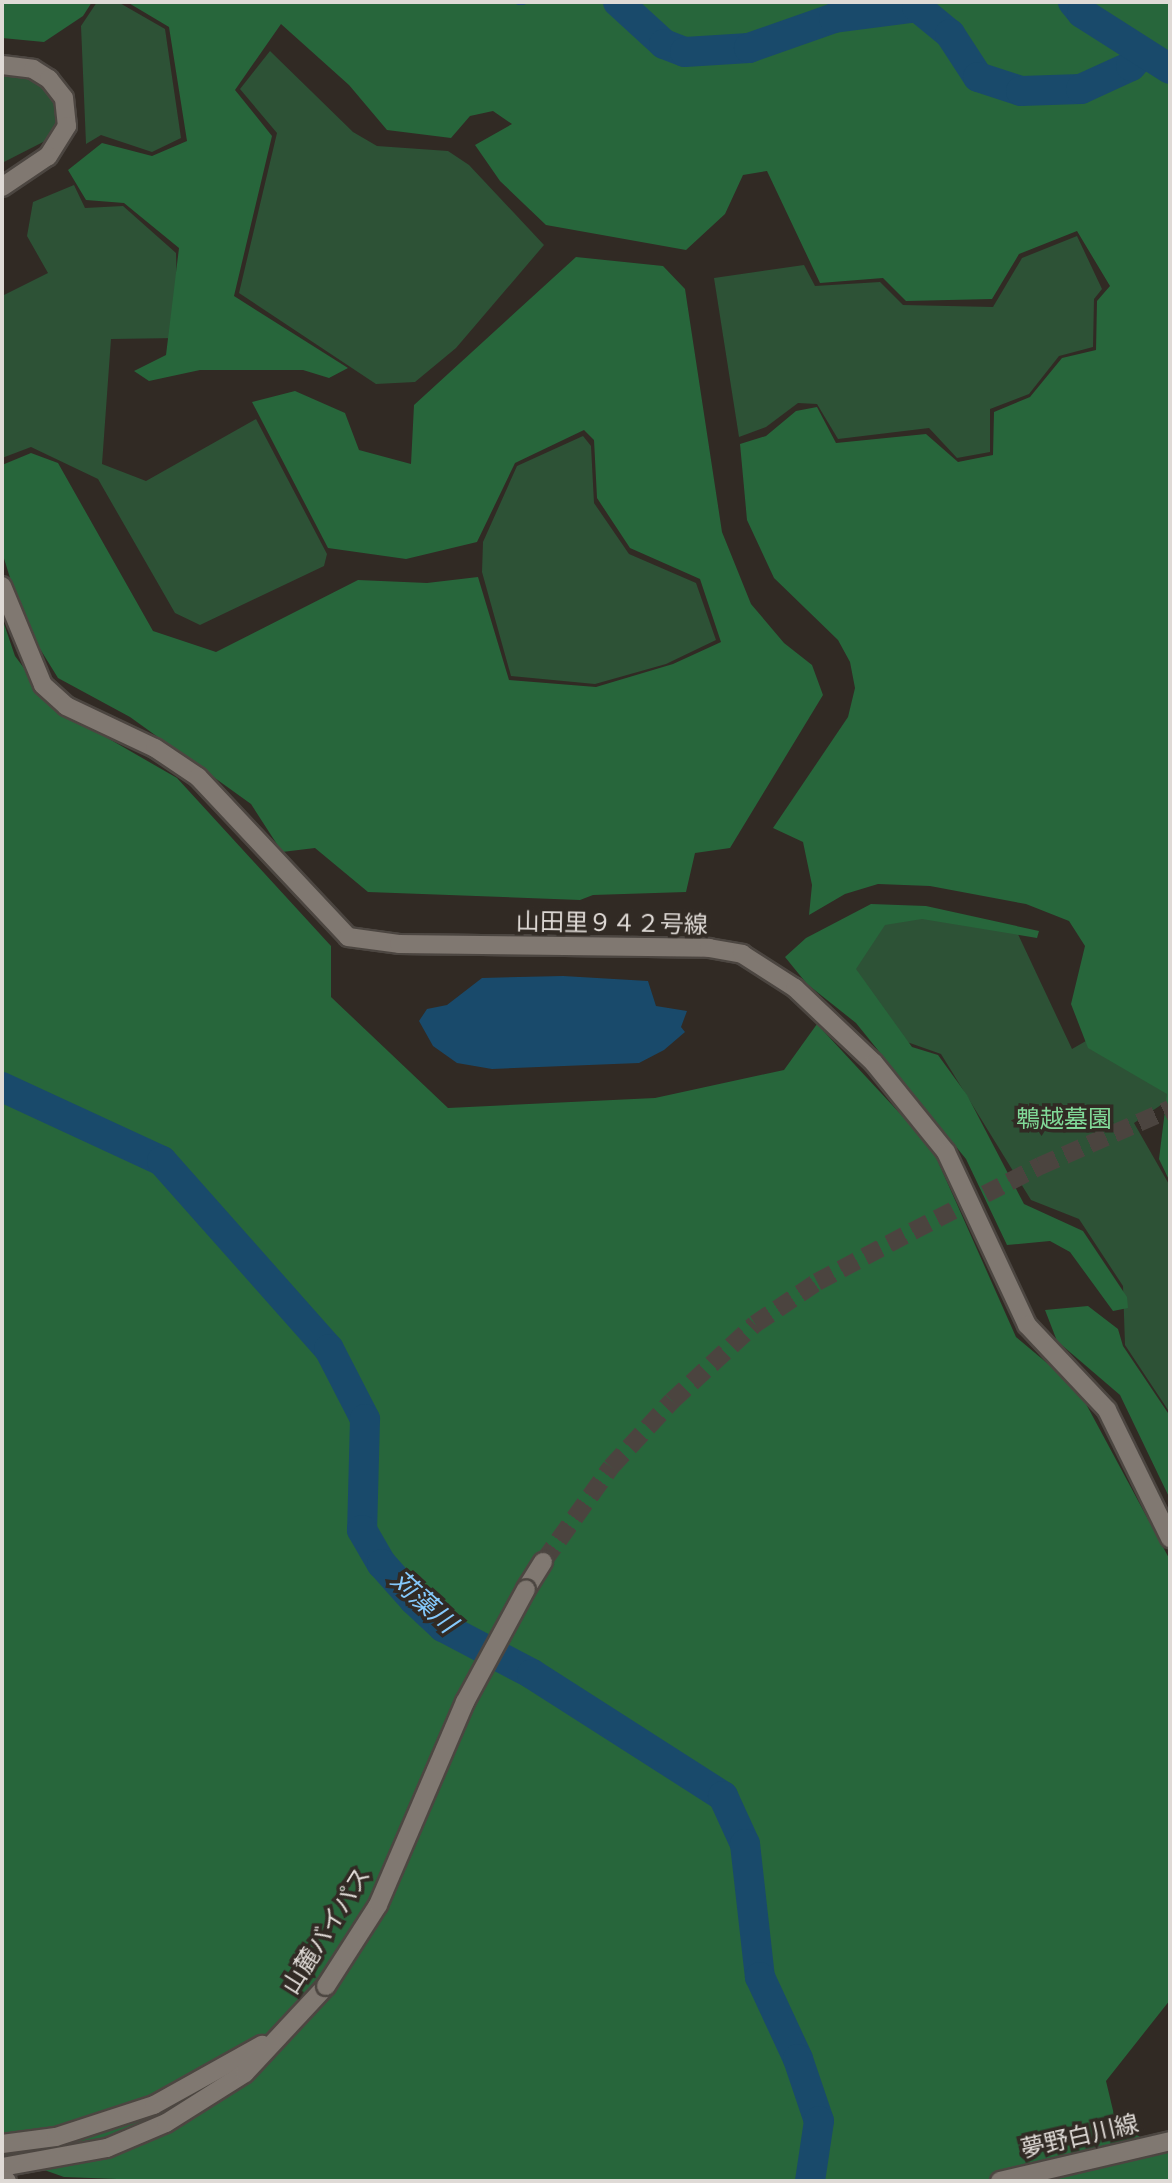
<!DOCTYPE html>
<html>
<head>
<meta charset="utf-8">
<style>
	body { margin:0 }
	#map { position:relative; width:1172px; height:2183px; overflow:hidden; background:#312a24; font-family:"Source Sans 3","Noto Sans JP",sans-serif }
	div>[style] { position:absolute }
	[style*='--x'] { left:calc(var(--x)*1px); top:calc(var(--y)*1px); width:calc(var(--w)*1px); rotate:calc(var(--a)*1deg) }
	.green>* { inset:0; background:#2d5236 }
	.forest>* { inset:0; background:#27663b }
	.water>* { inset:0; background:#194a6b }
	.stream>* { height:5px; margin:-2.5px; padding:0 2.5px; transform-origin:2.5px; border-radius:2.5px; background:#194a6b }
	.river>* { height:30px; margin:-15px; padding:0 15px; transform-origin:15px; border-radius:15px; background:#194a6b }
	.minor-tunnel>* { height:18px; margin-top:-9px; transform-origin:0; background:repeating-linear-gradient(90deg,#4b443f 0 18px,transparent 0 27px) }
	.roads { filter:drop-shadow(2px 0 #4c4641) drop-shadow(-2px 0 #4c4641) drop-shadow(0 2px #4c4641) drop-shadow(0 -2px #4c4641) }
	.minor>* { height:18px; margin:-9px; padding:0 9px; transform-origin:9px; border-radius:9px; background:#807871 }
	.bridges { filter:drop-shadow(2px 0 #4c4641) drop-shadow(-2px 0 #4c4641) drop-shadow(0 2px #4c4641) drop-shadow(0 -2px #4c4641) }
	.minor-bridge>* { height:18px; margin:-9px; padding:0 9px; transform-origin:9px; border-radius:9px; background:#807871 }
	span { translate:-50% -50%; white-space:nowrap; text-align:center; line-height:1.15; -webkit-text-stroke:7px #312a24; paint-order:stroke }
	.street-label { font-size:24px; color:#dfdad6 }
	.park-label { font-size:24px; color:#80d897 }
	.water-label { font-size:26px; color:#85c9fc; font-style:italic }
	.frame { position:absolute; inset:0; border:4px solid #dfdad6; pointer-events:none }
</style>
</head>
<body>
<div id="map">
	<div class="green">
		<div style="clip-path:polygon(97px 2px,118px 2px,165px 29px,181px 138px,152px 152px,101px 135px,86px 144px,81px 26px)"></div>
		<div style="clip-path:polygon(270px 51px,353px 132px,377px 146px,448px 151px,469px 165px,544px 245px,456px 348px,415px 382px,376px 384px,239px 293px,277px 133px,240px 89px)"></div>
		<div style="clip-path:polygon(2px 65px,41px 78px,55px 96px,58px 120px,47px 140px,2px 163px)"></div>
		<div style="clip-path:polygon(74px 185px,85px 208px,123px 206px,176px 253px,178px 338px,111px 339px,102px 464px,146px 481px,256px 419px,327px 554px,324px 566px,200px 625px,175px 613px,98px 479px,31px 447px,2px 458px,2px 296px,48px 273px,27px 236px,33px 202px)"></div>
		<div style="clip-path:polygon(1077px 236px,1102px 289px,1094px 299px,1093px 347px,1059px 356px,1029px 394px,990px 409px,990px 452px,957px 458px,929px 428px,838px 439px,817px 404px,798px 403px,766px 427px,739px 437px,714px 278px,804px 265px,815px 286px,880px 282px,903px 305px,993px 307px,1022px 258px)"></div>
		<div style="clip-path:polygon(583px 436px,591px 446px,594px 503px,629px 554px,696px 583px,716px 640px,666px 664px,595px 684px,511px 676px,482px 572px,483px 542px,517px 466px)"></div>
		<div style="clip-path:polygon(917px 915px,1016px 930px,1072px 1049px,1098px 1034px,1170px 1063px,1170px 1099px,1134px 1123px,1170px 1186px,1170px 1413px,1125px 1345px,1123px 1286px,1079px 1219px,1031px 1200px,941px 1054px,907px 1042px,853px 969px,882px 921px)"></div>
	</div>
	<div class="forest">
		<div style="clip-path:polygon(2px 2px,92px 2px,83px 16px,44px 42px,2px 38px)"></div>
		<div style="clip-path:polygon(127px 2px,1170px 2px,1170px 1182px,1159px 1159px,1167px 1094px,1088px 1048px,1071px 1004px,1085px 946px,1069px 921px,1026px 904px,930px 886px,878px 884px,845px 894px,809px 915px,812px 885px,803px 842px,773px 828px,848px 717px,855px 688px,850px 662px,838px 640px,774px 578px,747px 520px,740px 444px,766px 436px,796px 411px,817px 407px,836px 443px,926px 434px,958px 462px,993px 455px,994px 412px,1030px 397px,1062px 358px,1096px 350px,1097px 301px,1110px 286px,1077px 231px,1019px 254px,992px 299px,906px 301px,883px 278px,820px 283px,767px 171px,743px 175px,725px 214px,686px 250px,546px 225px,500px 181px,475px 145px,512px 124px,493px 111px,470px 116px,451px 138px,387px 130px,349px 85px,281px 24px,235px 90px,272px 136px,234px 296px,348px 368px,329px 378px,303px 370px,200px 370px,149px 381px,134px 371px,166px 355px,179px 248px,124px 203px,86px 200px,68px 170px,102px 143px,152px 156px,187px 141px,169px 27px)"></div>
		<div style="clip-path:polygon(576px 257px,663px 266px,685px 289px,722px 532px,751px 604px,784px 643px,812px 665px,823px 695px,730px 848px,695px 853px,686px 892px,593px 895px,580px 900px,368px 892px,315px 848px,282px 852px,251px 804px,130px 717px,58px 678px,24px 623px,2px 552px,2px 465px,31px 453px,58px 463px,153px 631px,216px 652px,358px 580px,427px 583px,478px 577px,509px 680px,596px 687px,673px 664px,721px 642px,700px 579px,630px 548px,597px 498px,594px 440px,584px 430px,515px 463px,477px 542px,406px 559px,328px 548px,252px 402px,295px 391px,345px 413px,359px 450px,411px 464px,414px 405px)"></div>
		<div style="clip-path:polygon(2px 618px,15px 656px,52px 706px,177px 778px,331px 946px,331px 997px,448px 1108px,655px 1098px,784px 1070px,817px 1024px,932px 1148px,1016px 1337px,1078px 1389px,1170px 1560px,1170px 2000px,1106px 2081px,1116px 2123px,1170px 2154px,1170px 2181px,170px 2181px,64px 2177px,2px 2155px)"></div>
		<div style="clip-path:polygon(871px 904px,926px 906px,1039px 931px,1037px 938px,922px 919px,885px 925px,856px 969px,912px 1047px,938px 1055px,967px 1095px,1024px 1204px,1083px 1231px,1127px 1297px,1128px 1308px,1113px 1311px,1070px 1252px,1050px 1241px,1007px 1245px,966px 1159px,856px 1023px,807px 984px,785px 957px,806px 938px)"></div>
		<div style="clip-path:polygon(1088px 1306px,1118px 1329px,1123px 1346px,1170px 1416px,1170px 1499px,1120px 1395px,1057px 1341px,1045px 1310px)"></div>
	</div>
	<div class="water">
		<div style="clip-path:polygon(563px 976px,648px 981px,656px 1006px,687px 1011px,681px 1027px,685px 1032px,664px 1050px,639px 1063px,492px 1069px,457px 1063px,433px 1046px,419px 1021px,427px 1009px,447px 1005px,482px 978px)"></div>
	</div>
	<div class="stream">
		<div style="--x:518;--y:2;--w:5;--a:0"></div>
	</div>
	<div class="river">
		<div style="--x:618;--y:2;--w:62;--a:42.4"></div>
		<div style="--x:664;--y:44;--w:22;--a:21"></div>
		<div style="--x:685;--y:52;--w:64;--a:-3.6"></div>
		<div style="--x:749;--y:48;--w:90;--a:-19.4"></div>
		<div style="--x:834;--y:18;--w:84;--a:-7.5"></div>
		<div style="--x:917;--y:7;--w:43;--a:39.3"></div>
		<div style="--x:950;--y:34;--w:51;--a:56.9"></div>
		<div style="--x:978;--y:77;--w:45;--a:18"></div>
		<div style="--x:1021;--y:91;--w:60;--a:-1.9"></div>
		<div style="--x:1081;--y:89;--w:55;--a:-24.7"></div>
		<div style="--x:1131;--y:66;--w:18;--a:-47"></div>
		<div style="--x:1073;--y:2;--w:14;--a:51"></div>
		<div style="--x:1082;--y:13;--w:104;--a:32.5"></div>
		<div style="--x:2;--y:1087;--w:176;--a:24.8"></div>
		<div style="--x:162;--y:1161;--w:251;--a:48.4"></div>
		<div style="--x:329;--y:1349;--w:79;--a:62.8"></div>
		<div style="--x:365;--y:1419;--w:111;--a:91.5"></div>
		<div style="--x:362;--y:1530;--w:39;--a:60"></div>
		<div style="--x:382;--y:1564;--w:48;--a:48.4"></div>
		<div style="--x:414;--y:1600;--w:40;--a:43"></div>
		<div style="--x:443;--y:1627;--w:101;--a:27.8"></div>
		<div style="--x:532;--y:1674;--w:227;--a:32.6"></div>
		<div style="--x:723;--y:1796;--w:53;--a:65.4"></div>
		<div style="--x:745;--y:1844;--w:134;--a:83.6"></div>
		<div style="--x:760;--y:1977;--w:90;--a:65.1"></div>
		<div style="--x:798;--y:2059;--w:65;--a:71.3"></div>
		<div style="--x:819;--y:2121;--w:61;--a:98.5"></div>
	</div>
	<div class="minor-tunnel">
		<div style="--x:543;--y:1562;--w:117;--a:-54.4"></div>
		<div style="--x:611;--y:1467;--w:90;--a:-47.3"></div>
		<div style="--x:672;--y:1401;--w:113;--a:-42.9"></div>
		<div style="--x:755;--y:1324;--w:75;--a:-34.1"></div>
		<div style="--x:817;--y:1282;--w:109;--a:-28"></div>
		<div style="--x:913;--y:1231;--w:143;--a:-27.1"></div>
		<div style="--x:1040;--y:1166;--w:142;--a:-23.7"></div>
	</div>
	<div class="roads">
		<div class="minor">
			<div style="--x:2;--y:65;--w:31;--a:7"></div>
			<div style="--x:33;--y:69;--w:19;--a:32"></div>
			<div style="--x:49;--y:79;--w:24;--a:52"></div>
			<div style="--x:64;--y:98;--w:28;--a:84"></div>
			<div style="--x:67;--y:126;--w:36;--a:122"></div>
			<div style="--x:48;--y:156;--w:55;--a:146"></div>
			<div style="--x:2;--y:586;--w:107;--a:67.5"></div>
			<div style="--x:43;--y:685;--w:31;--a:42"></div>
			<div style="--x:66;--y:706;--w:98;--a:25.3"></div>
			<div style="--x:155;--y:748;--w:52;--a:34"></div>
			<div style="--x:198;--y:777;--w:219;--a:46.8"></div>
			<div style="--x:348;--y:937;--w:51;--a:7.8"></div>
			<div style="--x:399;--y:944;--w:310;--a:0.7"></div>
			<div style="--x:709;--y:948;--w:34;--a:10"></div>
			<div style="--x:742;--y:954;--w:63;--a:32.7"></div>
			<div style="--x:795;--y:988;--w:109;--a:43.5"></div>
			<div style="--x:874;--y:1063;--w:114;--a:51"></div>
			<div style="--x:946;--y:1152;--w:191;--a:64.9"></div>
			<div style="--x:1027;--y:1325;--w:117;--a:46.7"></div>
			<div style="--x:1107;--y:1410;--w:143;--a:63.8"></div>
			<div style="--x:526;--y:1589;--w:32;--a:-58"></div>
			<div style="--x:2;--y:2144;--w:54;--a:-7.4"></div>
			<div style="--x:56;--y:2137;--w:103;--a:-18.1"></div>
			<div style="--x:154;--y:2105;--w:124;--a:-29.1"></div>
			<div style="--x:2;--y:2167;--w:107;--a:-10.3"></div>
			<div style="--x:107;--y:2148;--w:64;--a:-23"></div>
			<div style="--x:166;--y:2123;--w:93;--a:-32.3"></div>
			<div style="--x:245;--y:2073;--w:119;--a:-47"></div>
			<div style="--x:2;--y:2180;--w:5;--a:11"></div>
			<div style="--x:1000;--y:2181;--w:175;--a:-13.2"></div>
		</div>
	</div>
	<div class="bridges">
		<div class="minor-bridge">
			<div style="--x:326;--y:1986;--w:96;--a:-57.3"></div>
			<div style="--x:378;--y:1905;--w:221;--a:-66.8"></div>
			<div style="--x:465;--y:1702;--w:128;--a:-61.6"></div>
		</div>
	</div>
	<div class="street-label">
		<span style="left:612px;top:924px;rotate:1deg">山田里９４２号線</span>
		<span style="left:327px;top:1931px;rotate:-58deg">山麓バイパス</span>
		<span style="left:1080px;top:2137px;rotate:-13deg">夢野白川線</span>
	</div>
	<div class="park-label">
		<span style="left:1064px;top:1120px">鵯越墓園</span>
	</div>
	<div class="water-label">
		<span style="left:423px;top:1602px;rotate:42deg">苅藻川</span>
	</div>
	<div class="frame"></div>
</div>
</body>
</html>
